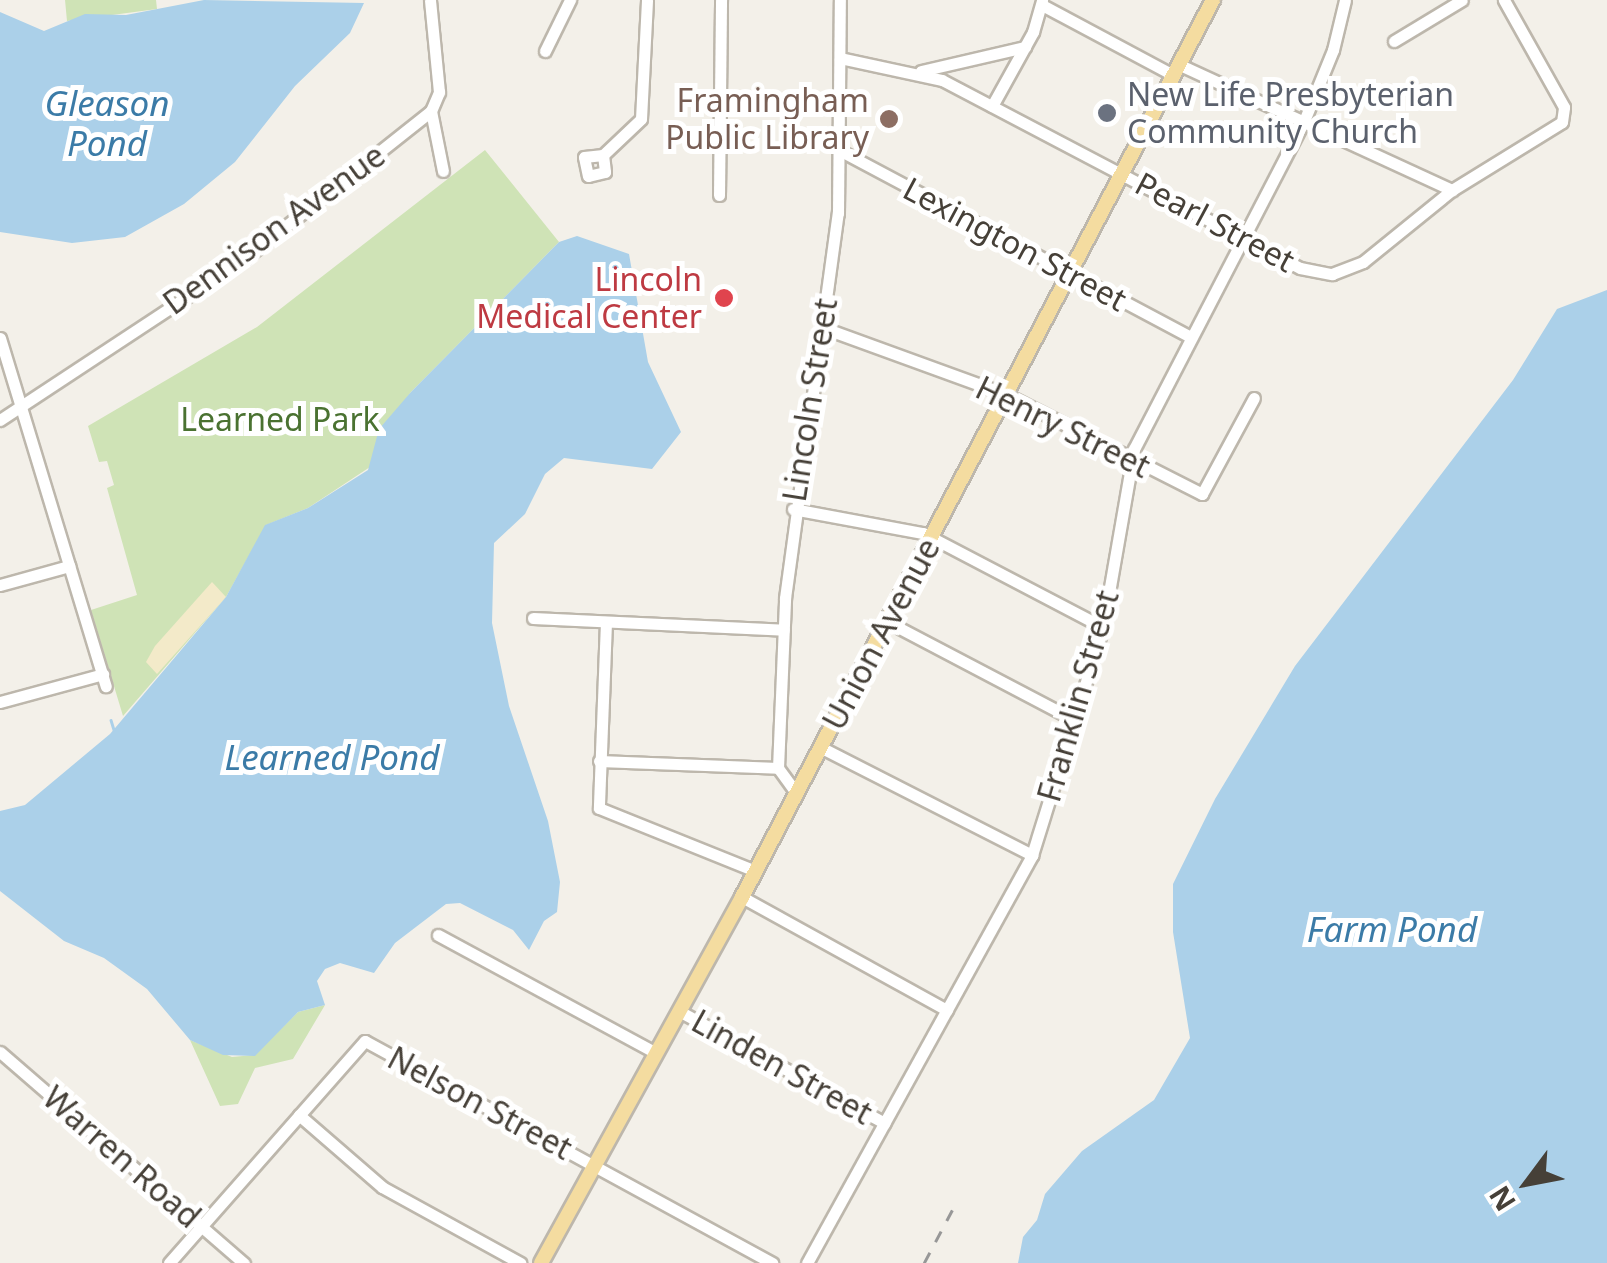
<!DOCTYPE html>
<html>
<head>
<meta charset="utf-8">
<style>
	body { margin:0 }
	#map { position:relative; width:1607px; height:1263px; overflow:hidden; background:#f3f0e9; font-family:"Noto Sans",sans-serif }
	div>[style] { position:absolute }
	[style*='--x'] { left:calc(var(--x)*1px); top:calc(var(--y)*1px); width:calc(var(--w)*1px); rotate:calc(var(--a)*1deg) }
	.green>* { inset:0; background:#cfe3b6 }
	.sand>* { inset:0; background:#f3eac9 }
	.water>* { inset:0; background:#abd0e9 }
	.stream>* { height:2.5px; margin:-1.25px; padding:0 1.25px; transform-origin:1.25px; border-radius:1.25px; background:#abd0e9 }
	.roads { filter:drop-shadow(2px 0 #bdb7ac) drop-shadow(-2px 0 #bdb7ac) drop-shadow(0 2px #bdb7ac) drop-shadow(0 -2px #bdb7ac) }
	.minor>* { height:11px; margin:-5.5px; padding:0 5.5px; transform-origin:5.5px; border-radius:5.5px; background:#fff }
	.major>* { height:14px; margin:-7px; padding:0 7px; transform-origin:7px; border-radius:7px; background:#f4dca0 }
	.rail>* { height:2.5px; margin-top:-1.25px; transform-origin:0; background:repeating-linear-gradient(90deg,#979797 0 12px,transparent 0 24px) }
	.dots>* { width:28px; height:28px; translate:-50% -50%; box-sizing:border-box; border:5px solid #fff; border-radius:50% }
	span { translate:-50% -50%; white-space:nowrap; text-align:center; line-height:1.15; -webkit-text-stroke:10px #fff; paint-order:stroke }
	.worship-label { font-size:32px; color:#5b616d }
	.left { translate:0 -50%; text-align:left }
	.education-label { font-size:32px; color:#785e54 }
	.right { translate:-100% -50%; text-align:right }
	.street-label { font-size:32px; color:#464038 }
	.health-label { font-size:32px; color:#be3a42 }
	.park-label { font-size:32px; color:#4a7231 }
	.water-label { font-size:35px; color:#3b7ba7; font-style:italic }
	.north { position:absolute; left:1477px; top:1133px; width:100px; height:100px; -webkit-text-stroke:8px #fff; paint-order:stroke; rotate:238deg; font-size:28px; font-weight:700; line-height:40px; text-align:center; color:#464038 }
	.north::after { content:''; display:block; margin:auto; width:35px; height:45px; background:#464038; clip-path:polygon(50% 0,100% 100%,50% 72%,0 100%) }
</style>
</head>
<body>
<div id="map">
	<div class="green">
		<div style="clip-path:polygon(65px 0,156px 0,157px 9px,67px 21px)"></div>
		<div style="clip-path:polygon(485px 150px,559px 242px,411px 392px,377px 439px,370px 467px,308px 508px,266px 525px,226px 597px,123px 716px,91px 610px,137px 595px,107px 488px,114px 485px,107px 461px,99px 462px,88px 426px,257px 327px)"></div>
		<div style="clip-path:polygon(325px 1005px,293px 1059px,255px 1068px,238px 1104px,220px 1106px,190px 1040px,232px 1057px,254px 1055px,298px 1012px)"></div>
	</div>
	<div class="sand">
		<div style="clip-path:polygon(212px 582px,226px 597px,157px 674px,146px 662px,155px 646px)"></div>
	</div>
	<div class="water">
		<div style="clip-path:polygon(204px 0,364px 3px,350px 33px,295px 86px,235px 162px,184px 204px,125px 237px,72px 243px,0 232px,0 12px,44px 31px,85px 14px,126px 15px)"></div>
		<div style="clip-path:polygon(577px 236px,629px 254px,648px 362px,681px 432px,652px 469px,564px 458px,545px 474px,525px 514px,494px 543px,492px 623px,509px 706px,548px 821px,560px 882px,557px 912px,544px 921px,529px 950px,513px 930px,460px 903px,446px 904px,395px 943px,374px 973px,340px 963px,325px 969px,317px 981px,325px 1005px,298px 1012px,255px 1056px,223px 1055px,190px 1040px,147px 989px,104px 958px,64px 941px,0 891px,0 811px,25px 805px,110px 734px,226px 597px,265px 525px,308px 508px,368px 470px,379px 429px,411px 392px,559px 242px)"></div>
		<div style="clip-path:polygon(1607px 290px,1607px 1263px,1018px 1263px,1023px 1237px,1037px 1220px,1045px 1194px,1082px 1151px,1154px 1100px,1190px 1038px,1173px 932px,1173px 884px,1215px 799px,1295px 666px,1513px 380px,1557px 309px)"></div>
	</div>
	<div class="stream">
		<div style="--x:111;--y:720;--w:10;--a:73"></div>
	</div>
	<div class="roads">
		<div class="minor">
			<div style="--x:1042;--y:5;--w:149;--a:28.1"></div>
			<div style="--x:1394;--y:41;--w:79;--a:-31.1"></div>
			<div style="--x:545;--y:51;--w:57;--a:-63.9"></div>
			<div style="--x:840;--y:58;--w:104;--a:12.2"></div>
			<div style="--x:942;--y:80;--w:404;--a:27.7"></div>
			<div style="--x:1300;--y:268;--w:33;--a:11"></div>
			<div style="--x:1332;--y:274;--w:33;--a:-21"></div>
			<div style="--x:1363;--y:262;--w:114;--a:-39"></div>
			<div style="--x:1452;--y:190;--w:129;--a:-31.7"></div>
			<div style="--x:1562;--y:122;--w:15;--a:-82"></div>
			<div style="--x:1564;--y:107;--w:123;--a:-119.3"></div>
			<div style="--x:1178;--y:64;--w:302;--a:24.7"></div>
			<div style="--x:921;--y:71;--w:107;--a:-13"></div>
			<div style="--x:992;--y:106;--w:85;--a:-61"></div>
			<div style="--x:1033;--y:32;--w:33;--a:-74"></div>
			<div style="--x:431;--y:111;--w:61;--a:78.7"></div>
			<div style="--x:839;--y:150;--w:399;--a:28"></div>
			<div style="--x:603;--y:155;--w:17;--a:83"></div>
			<div style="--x:605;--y:172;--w:17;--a:167"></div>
			<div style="--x:588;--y:176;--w:19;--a:-102"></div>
			<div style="--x:584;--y:157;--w:19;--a:-6"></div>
			<div style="--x:603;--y:155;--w:52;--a:-43.5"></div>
			<div style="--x:641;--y:119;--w:119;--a:-87.1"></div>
			<div style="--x:719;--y:195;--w:195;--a:-89.4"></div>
			<div style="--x:821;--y:327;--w:196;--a:20"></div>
			<div style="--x:1005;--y:394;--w:221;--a:26.9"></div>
			<div style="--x:1202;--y:494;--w:109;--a:-61.6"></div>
			<div style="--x:0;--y:338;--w:364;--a:73.1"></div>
			<div style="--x:0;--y:420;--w:291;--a:-33.4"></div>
			<div style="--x:243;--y:260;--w:240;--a:-38.4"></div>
			<div style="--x:431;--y:111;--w:21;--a:-67"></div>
			<div style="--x:439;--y:92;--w:92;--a:-95.6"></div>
			<div style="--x:793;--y:509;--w:132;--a:10.5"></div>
			<div style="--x:923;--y:533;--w:203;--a:27.6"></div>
			<div style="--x:0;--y:585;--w:72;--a:-15.4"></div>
			<div style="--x:533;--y:618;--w:251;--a:2.7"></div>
			<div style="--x:606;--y:622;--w:186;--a:92.2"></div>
			<div style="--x:599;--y:808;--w:169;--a:21.9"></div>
			<div style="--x:888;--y:622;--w:209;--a:27.7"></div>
			<div style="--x:0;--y:702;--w:107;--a:-15.2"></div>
			<div style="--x:822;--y:748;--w:236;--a:27"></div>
			<div style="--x:599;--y:761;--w:179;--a:2.2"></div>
			<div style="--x:797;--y:794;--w:32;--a:-126"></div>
			<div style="--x:778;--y:768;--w:170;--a:-87.6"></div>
			<div style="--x:785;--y:598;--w:389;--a:-82.2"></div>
			<div style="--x:838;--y:213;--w:213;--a:-89.5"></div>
			<div style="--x:742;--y:897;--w:234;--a:28.9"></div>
			<div style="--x:438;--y:935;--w:248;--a:28.4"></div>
			<div style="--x:679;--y:1011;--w:234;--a:28.6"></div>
			<div style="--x:0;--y:1052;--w:323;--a:40.9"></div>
			<div style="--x:299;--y:1115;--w:110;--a:40.9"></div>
			<div style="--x:382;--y:1187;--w:158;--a:28.8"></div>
			<div style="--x:169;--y:1263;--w:296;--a:-48.6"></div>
			<div style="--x:365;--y:1041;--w:464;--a:28.6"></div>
			<div style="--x:807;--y:1263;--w:466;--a:-61.1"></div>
			<div style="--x:1032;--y:855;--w:239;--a:-72.7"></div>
			<div style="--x:1103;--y:627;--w:181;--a:-80.1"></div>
			<div style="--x:1134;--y:449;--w:369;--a:-62.6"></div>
			<div style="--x:1304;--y:121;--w:77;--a:-67.8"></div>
			<div style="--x:1333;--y:50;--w:51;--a:-76.5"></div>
		</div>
		<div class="major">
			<div style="--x:541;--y:1263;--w:418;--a:-61.2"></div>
			<div style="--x:742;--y:897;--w:1013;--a:-62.3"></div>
		</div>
	</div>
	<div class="rail">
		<div style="--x:924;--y:1263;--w:72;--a:-62"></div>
	</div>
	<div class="dots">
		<div style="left:1107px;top:113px;background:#6b7280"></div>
		<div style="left:889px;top:119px;background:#8d6e63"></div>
		<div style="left:724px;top:298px;background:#e0444e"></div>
	</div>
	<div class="worship-label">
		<span class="left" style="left:1127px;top:113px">New Life Presbyterian<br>Community Church</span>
	</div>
	<div class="education-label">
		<span class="right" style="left:869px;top:119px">Framingham<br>Public Library</span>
	</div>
	<div class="street-label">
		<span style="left:1215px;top:222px;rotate:28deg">Pearl Street</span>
		<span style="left:274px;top:229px;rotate:-36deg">Dennison Avenue</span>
		<span style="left:1015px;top:244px;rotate:28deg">Lexington Street</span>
		<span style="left:810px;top:400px;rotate:-81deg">Lincoln Street</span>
		<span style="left:1063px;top:427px;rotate:26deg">Henry Street</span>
		<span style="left:881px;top:634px;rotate:-62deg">Union Avenue</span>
		<span style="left:1078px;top:696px;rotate:-74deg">Franklin Street</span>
		<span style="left:782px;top:1067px;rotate:29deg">Linden Street</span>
		<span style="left:480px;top:1103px;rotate:28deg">Nelson Street</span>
		<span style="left:122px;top:1157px;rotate:41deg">Warren Road</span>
	</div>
	<div class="health-label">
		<span class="right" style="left:702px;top:298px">Lincoln<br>Medical Center</span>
	</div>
	<div class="park-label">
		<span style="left:280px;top:419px">Learned Park</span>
	</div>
	<div class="water-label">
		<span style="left:107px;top:123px">Gleason<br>Pond</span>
		<span style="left:332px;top:757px">Learned Pond</span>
		<span style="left:1392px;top:929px">Farm Pond</span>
	</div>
	<div class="north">N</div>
</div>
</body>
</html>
